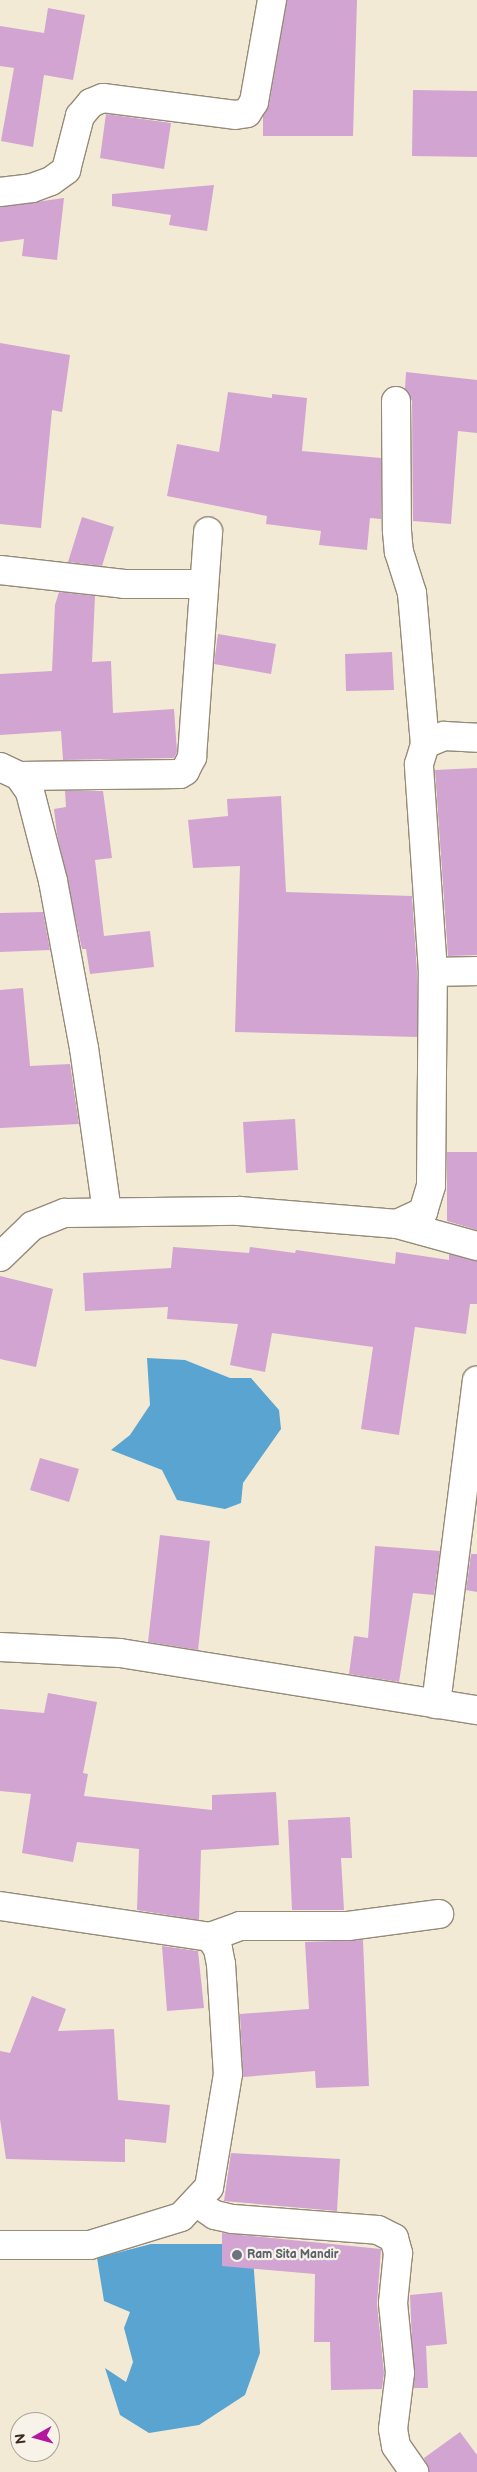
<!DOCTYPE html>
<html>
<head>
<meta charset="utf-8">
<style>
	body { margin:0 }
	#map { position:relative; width:477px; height:2472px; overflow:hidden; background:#f2ead4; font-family:"Balsamiq Sans",sans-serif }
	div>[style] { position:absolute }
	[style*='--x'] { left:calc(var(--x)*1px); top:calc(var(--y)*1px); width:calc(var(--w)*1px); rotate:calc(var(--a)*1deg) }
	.water>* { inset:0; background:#59a4d1 }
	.building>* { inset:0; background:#d2a4d1 }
	.roads { filter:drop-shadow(1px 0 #968a79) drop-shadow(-1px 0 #968a79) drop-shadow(0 1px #968a79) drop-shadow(0 -1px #968a79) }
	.street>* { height:28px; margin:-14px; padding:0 14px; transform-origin:14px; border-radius:14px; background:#fff }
	.secondary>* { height:28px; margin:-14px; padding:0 14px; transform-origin:14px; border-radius:14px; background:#fff }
	.dots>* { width:14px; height:14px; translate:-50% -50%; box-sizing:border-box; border:2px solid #f7f3e8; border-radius:50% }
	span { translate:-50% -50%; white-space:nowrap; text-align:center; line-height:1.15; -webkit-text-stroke:4.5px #f7f3e8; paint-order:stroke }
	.worship-label { font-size:12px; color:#5b616d; font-weight:700 }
	.left { translate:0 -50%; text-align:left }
	.north { position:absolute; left:10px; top:2412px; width:50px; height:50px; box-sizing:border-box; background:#f7f3e8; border:1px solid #aca397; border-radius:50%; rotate:263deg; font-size:14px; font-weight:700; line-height:20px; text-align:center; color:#3b2a1e }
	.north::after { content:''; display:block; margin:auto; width:18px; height:22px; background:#b5179e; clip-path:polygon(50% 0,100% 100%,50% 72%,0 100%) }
</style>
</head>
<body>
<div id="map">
	<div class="water">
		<div style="clip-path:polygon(147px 1358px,185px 1360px,230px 1378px,251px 1378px,279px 1410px,281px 1429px,243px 1483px,241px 1503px,225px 1509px,177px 1500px,162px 1470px,111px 1450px,130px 1435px,150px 1405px)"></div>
		<div style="clip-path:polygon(151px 2244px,252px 2244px,260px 2353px,245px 2395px,199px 2425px,149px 2433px,120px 2415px,105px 2368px,126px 2382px,133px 2362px,124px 2328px,130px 2312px,104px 2301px,97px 2258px)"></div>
	</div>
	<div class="building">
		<div style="clip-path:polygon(287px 0,357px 0,353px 136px,263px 136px,263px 116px,269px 105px)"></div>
		<div style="clip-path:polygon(48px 8px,85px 15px,73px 80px,44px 75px,33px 147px,1px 141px,14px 68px,0 66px,0 26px,44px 33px)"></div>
		<div style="clip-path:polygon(413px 90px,477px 91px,477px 157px,412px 156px)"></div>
		<div style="clip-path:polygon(106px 114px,171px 123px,164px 169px,100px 158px)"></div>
		<div style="clip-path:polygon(214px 185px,207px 231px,169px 225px,171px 215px,112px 206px,112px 194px)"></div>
		<div style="clip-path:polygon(64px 198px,57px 260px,22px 256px,24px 239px,0 242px,0 207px)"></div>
		<div style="clip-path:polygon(0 343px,70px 355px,62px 412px,52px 410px,41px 528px,0 524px)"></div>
		<div style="clip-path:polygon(406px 372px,477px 380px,477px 433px,458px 431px,451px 524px,413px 521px,412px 401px,405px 389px)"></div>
		<div style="clip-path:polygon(228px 392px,272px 398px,272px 394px,307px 398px,302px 451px,381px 458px,381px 519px,370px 518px,367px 550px,319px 545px,321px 531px,266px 524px,267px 516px,167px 496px,177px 444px,219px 452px)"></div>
		<div style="clip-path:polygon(82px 517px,114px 527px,102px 566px,68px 562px)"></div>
		<div style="clip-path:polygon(59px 592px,95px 596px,92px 662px,111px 661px,113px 713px,174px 709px,177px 752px,174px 758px,63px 760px,61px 731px,0 735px,0 674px,52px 671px,55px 605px)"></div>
		<div style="clip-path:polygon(218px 634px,276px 644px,271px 674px,214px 664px)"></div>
		<div style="clip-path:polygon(392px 652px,394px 690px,346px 691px,345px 654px)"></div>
		<div style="clip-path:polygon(477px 768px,477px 955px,448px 956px,435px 770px)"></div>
		<div style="clip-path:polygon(65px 791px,103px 791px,112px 858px,95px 860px,104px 936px,150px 931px,154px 967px,90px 974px,86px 949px,82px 949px,57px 834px,54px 809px,66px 807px)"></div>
		<div style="clip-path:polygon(281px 796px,286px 892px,412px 896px,417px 972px,417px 1037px,235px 1032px,240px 866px,193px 868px,188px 820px,228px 816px,227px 799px)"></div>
		<div style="clip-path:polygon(43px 912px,50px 950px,0 952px,0 913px)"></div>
		<div style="clip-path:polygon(23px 988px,30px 1066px,70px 1064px,79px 1124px,0 1128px,0 990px)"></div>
		<div style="clip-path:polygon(295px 1119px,298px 1170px,246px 1173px,243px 1122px)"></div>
		<div style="clip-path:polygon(447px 1152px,477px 1152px,477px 1230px,447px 1221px)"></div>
		<div style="clip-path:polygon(173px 1247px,249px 1253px,250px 1247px,295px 1253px,296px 1250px,395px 1264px,396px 1252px,449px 1260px,449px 1254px,477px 1261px,477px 1304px,470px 1304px,466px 1334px,415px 1327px,399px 1435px,361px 1429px,373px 1347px,272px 1333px,265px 1372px,230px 1365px,238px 1324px,167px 1319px,168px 1307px,85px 1311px,83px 1273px,171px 1268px)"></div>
		<div style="clip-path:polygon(0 1276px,53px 1289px,36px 1367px,0 1359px)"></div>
		<div style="clip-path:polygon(40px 1458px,79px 1469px,69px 1502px,30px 1490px)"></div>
		<div style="clip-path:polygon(160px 1535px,210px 1541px,198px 1650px,148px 1642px)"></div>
		<div style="clip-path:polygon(375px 1546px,440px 1551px,434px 1595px,413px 1593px,399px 1682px,349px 1674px,354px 1636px,368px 1638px)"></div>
		<div style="clip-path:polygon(471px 1554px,477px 1554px,477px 1592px,466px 1590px)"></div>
		<div style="clip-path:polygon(48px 1693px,97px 1702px,83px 1773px,88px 1774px,84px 1796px,212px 1810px,212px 1795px,276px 1792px,279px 1845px,201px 1850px,199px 1920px,137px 1910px,139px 1849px,77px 1842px,73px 1862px,22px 1853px,31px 1794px,0 1791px,0 1709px,44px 1713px)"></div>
		<div style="clip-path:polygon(350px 1817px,352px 1858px,341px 1858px,344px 1910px,292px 1910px,288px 1820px)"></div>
		<div style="clip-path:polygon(363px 1940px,369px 2086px,316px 2088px,315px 2071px,243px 2077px,240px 2014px,309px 2009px,305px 1942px)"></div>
		<div style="clip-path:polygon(162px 1946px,198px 1951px,204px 2008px,167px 2011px)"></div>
		<div style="clip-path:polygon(32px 1996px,66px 2009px,58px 2031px,114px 2029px,118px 2100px,170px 2105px,166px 2143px,125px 2139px,125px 2162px,6px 2159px,0 2119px,0 2051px,10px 2053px)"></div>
		<div style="clip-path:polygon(231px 2153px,340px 2159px,337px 2211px,224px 2201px)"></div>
		<div style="clip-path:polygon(222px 2233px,381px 2249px,377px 2304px,384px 2373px,382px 2389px,331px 2390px,330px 2342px,314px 2342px,315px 2274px,222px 2266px)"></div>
		<div style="clip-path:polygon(442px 2292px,447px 2344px,426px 2346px,428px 2388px,414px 2388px,410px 2295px)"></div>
		<div style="clip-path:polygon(460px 2432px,477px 2455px,477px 2472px,429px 2472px,424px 2458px)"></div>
	</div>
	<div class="roads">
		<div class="street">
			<div style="--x:0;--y:192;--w:32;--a:-7"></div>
			<div style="--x:32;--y:188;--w:20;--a:-20"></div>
			<div style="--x:51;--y:181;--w:19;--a:-36"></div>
			<div style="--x:66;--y:170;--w:56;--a:-75.5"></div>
			<div style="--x:80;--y:116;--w:17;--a:-50"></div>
			<div style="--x:91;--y:103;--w:13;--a:-23"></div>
			<div style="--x:103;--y:98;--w:133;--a:7.3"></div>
			<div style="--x:235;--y:115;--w:12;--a:-9"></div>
			<div style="--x:247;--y:113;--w:13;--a:-58"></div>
			<div style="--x:254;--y:102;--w:104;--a:-80"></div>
			<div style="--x:396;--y:401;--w:130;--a:89.6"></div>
			<div style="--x:397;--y:531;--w:21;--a:85"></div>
			<div style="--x:399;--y:552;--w:43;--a:72.4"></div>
			<div style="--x:412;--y:593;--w:152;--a:85.1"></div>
			<div style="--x:0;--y:570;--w:125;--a:6.4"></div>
			<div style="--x:124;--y:584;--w:79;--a:0"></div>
			<div style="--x:0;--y:767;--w:21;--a:25"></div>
			<div style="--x:19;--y:776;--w:19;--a:55"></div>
			<div style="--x:30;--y:792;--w:92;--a:75.5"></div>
			<div style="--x:53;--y:881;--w:170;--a:79.5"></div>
			<div style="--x:84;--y:1048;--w:165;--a:82"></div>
			<div style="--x:19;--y:776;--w:161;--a:-0.7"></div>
			<div style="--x:180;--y:774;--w:6;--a:-31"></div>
			<div style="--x:185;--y:771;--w:16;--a:-63"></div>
			<div style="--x:192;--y:757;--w:226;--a:-85.9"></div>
			<div style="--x:433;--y:972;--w:44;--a:-1.3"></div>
			<div style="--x:397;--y:1224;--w:83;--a:15.4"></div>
			<div style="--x:0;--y:1647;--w:120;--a:2.9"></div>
			<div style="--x:120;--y:1653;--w:362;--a:9.1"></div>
			<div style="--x:436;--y:1704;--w:326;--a:-82.8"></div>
			<div style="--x:0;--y:1906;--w:212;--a:8.4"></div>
			<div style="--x:210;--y:1937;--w:14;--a:56"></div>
			<div style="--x:218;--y:1949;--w:15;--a:79"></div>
			<div style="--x:221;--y:1964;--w:110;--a:86.4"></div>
			<div style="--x:228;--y:2074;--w:115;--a:99.5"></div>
			<div style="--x:209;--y:2187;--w:41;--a:133"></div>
			<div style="--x:181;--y:2217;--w:95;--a:162.9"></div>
			<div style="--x:90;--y:2245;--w:90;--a:180"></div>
			<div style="--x:210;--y:1937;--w:32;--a:-20"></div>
			<div style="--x:240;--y:1926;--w:108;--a:0"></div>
			<div style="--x:348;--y:1926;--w:92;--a:-7.5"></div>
			<div style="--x:197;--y:2203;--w:22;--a:34"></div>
			<div style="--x:215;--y:2215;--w:18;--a:13"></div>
			<div style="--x:233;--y:2219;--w:145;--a:4.3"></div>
			<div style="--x:378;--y:2230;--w:18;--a:27"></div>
			<div style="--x:394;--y:2238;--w:16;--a:75"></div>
			<div style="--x:398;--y:2253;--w:50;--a:95.7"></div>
			<div style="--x:393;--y:2303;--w:70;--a:84.3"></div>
			<div style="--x:400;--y:2373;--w:56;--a:97.1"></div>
			<div style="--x:393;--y:2429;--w:17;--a:80"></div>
			<div style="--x:396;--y:2446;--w:32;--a:55"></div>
		</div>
		<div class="secondary">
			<div style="--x:0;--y:1257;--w:45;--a:-44.1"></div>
			<div style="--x:32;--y:1226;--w:35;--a:-22"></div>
			<div style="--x:65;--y:1213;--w:174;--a:-0.7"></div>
			<div style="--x:239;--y:1211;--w:159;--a:4.7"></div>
			<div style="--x:397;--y:1224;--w:29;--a:-25"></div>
			<div style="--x:423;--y:1212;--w:27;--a:-73"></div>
			<div style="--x:431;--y:1186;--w:214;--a:-89.5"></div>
			<div style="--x:433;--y:972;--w:208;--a:-93.9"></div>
			<div style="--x:419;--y:764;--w:21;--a:-73"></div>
			<div style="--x:425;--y:744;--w:21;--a:-23"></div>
			<div style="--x:444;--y:736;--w:33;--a:3"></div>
		</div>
	</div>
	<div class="dots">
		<div style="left:237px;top:2255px;background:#6b7280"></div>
	</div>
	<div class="worship-label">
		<span class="left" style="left:247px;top:2255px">Ram Sita Mandir</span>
	</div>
	<div class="north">N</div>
</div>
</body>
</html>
